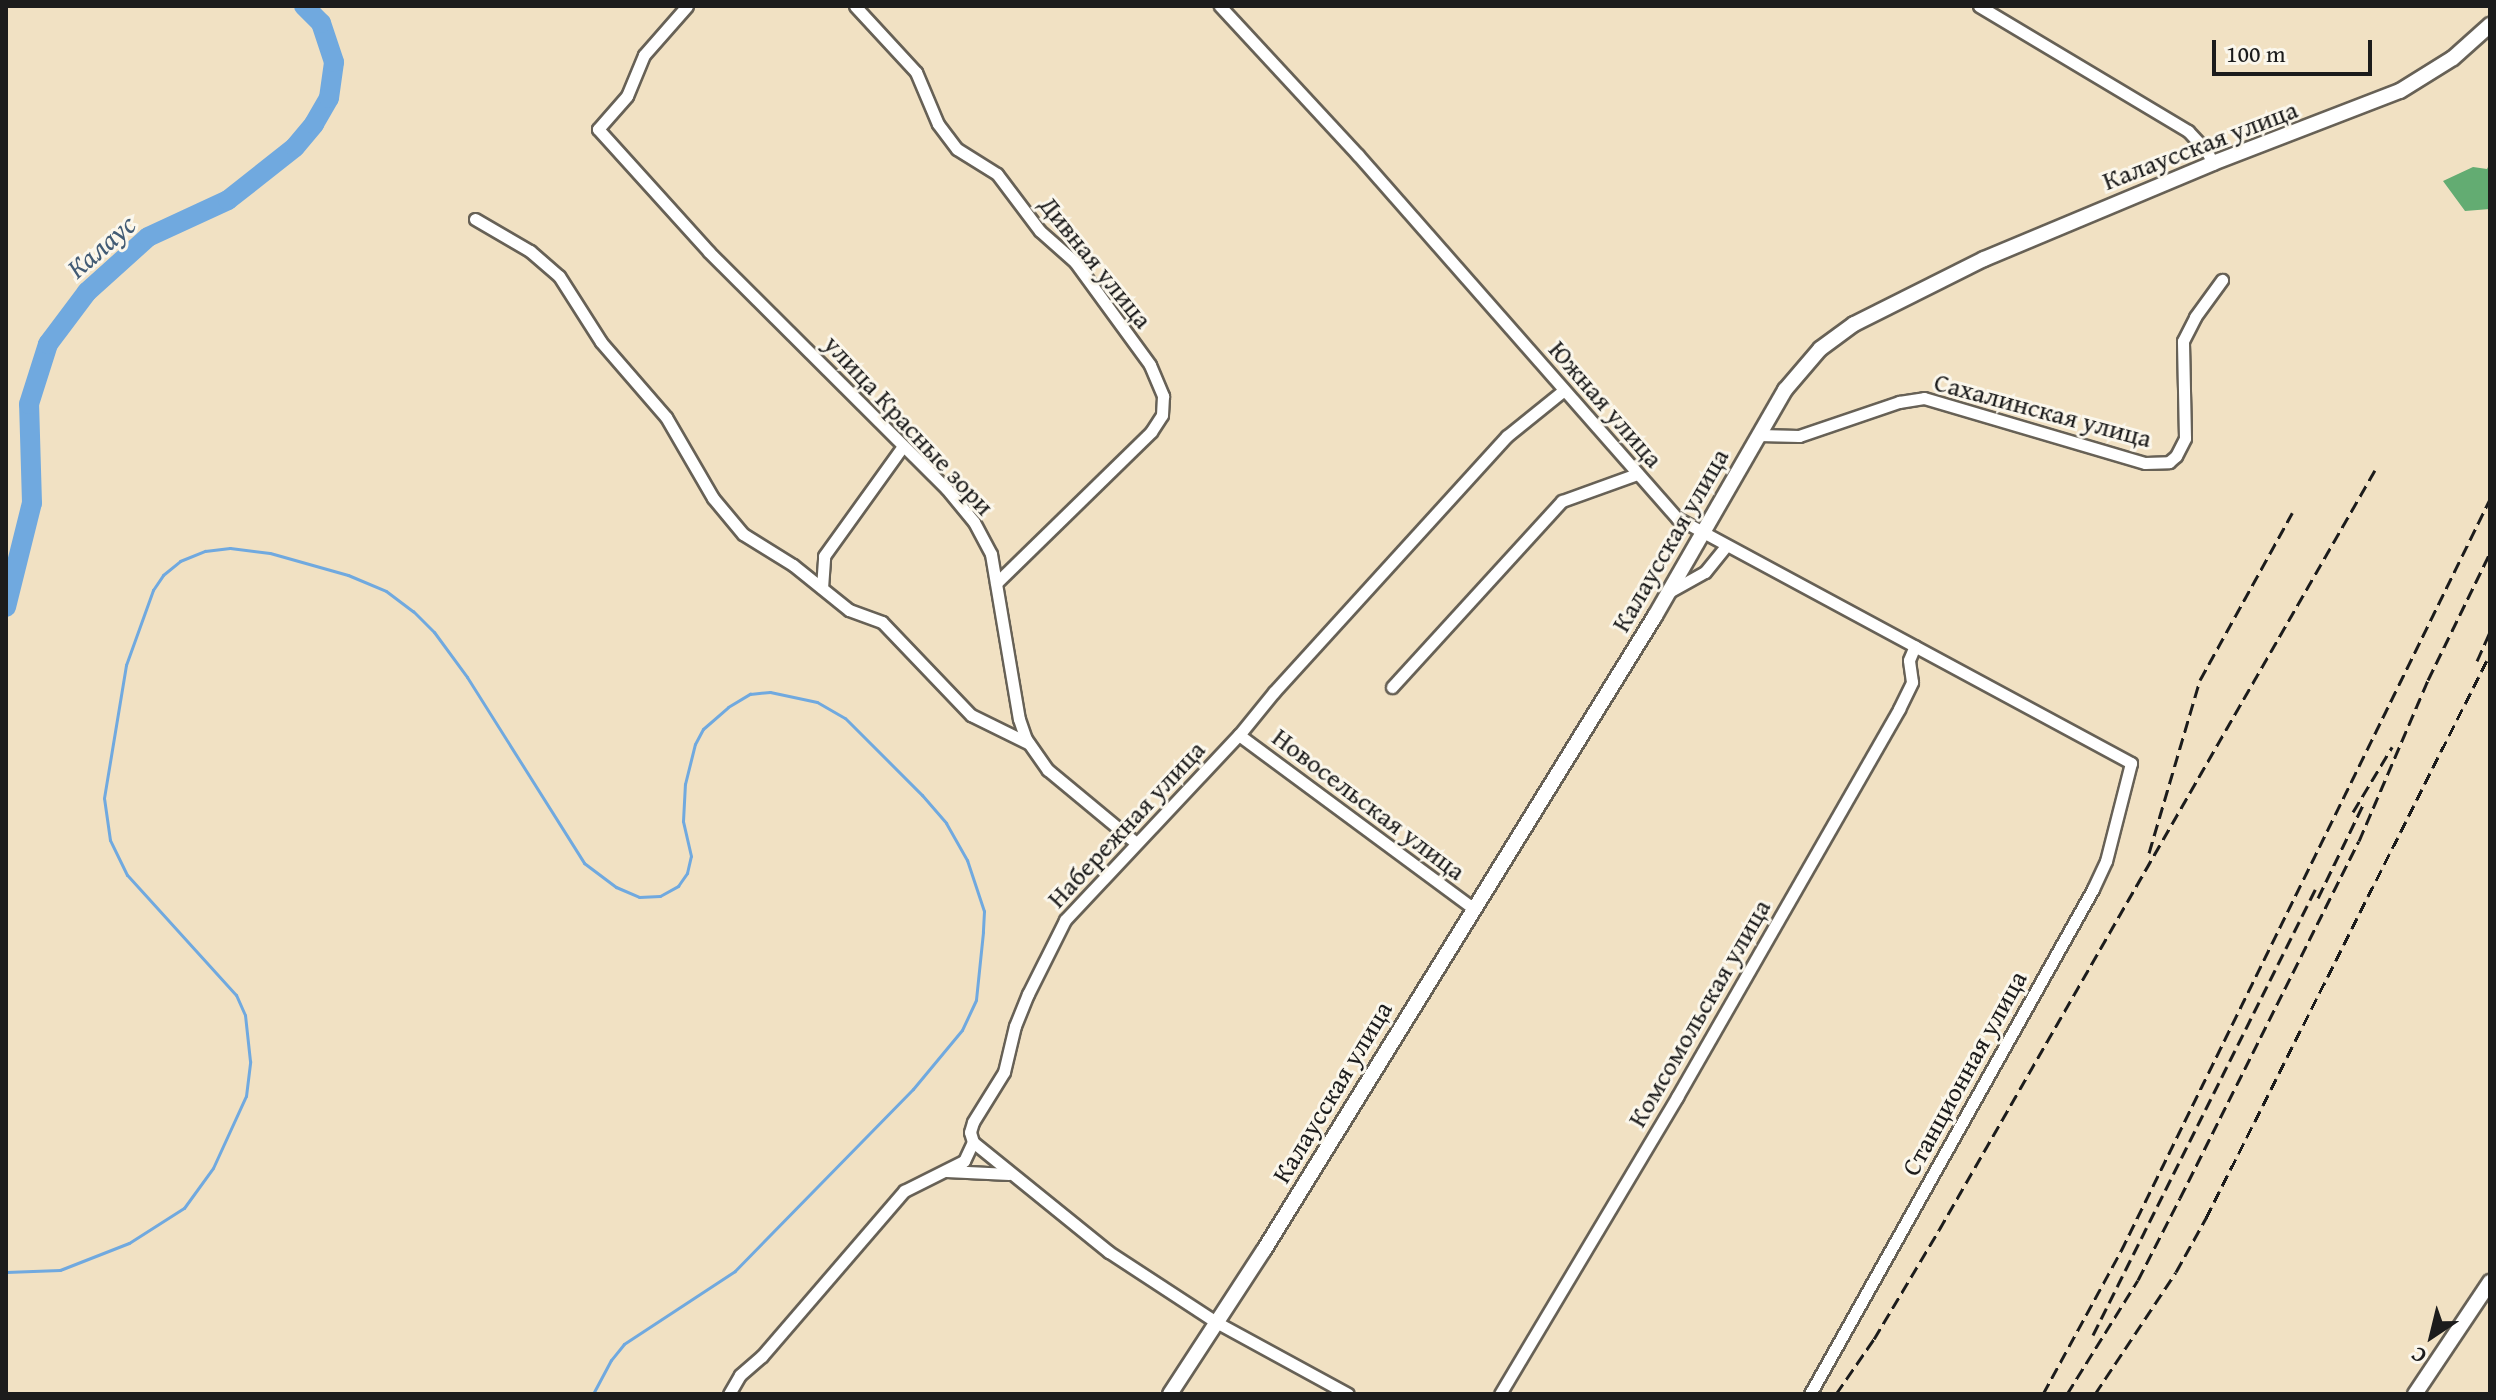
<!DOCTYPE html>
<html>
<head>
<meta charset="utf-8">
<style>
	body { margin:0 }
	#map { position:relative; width:2496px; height:1400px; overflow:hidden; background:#f1e1c3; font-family:"Gentium Book Plus",serif }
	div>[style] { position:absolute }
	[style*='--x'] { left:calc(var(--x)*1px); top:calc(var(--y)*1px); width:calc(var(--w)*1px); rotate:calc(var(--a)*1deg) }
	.forest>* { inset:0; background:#63ac72 }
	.stream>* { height:3px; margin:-1.5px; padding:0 1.5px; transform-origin:1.5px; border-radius:1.5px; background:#70a9df }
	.river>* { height:20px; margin:-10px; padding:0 10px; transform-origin:10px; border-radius:10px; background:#70a9df }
	.roads { filter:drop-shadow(2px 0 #676156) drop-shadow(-2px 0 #676156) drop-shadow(0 2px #676156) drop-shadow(0 -2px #676156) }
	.minor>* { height:11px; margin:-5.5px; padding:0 5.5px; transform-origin:5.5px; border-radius:5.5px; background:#fff }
	.tertiary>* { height:14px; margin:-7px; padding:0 7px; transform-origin:7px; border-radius:7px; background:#fff }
	.rail>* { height:3px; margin-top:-1.5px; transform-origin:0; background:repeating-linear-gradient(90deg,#1c1c1c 0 12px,transparent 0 18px) }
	span { translate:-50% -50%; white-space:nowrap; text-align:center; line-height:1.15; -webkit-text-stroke:6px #fbf7ec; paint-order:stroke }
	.street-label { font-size:26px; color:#1c1c1c }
	.water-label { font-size:28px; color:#425b74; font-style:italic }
	.frame { position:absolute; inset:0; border:8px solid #1c1c1c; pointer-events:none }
	.north { position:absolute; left:2392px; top:1296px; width:80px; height:80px; -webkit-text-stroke:6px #fbf7ec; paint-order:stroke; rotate:215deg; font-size:22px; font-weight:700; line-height:32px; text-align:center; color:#1c1c1c }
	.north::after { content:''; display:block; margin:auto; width:28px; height:36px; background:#1c1c1c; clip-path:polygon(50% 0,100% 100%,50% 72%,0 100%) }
	.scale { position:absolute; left:2212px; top:40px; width:160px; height:36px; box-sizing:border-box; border:4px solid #1c1c1c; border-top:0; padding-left:10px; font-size:24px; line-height:28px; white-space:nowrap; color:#1c1c1c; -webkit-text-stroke:6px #fbf7ec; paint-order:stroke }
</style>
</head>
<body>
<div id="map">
	<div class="forest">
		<div style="clip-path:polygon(2490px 163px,2490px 209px,2465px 211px,2443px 181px,2473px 167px,2487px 169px)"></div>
	</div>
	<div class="stream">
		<div style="--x:6;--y:1272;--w:54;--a:-2.1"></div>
		<div style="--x:60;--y:1270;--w:74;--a:-21.4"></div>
		<div style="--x:129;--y:1243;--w:65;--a:-32.5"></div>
		<div style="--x:184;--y:1208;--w:49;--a:-54.1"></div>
		<div style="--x:213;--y:1168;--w:79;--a:-65.4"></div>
		<div style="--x:246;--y:1096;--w:35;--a:-83"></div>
		<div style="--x:250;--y:1061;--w:46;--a:-96.2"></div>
		<div style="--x:245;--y:1015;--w:22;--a:-114"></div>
		<div style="--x:236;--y:995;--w:162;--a:-132.2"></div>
		<div style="--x:127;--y:875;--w:39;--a:-116"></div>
		<div style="--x:110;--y:840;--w:42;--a:-98.1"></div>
		<div style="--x:104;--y:798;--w:135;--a:-80.6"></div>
		<div style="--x:126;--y:665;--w:80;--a:-70.2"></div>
		<div style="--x:153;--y:590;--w:18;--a:-56"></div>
		<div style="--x:163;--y:575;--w:22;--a:-39"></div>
		<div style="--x:180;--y:561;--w:27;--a:-22"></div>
		<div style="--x:205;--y:551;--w:25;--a:-7"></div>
		<div style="--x:230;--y:548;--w:40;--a:7.1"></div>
		<div style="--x:270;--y:553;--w:81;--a:15.8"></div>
		<div style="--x:348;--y:575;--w:41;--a:22.8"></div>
		<div style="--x:386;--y:591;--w:34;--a:37"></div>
		<div style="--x:413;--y:611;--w:30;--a:45"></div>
		<div style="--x:434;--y:632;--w:56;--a:53.7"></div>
		<div style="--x:467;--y:677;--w:220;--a:57.8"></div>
		<div style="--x:584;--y:863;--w:40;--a:37"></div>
		<div style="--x:616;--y:887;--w:25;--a:23"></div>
		<div style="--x:639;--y:897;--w:21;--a:-3"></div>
		<div style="--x:660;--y:896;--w:21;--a:-29"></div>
		<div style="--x:678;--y:886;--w:16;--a:-55"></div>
		<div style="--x:687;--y:873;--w:17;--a:-77"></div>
		<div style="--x:691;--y:856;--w:36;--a:-103"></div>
		<div style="--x:683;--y:821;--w:37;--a:-87"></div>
		<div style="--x:685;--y:784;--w:41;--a:-76"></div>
		<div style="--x:695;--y:744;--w:17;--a:-62"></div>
		<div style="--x:703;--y:729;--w:33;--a:-41"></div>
		<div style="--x:728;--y:707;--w:26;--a:-31"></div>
		<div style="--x:750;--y:694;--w:20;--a:-6"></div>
		<div style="--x:770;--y:692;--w:48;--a:12"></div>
		<div style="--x:817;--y:702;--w:32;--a:30"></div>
		<div style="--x:845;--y:718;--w:109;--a:45"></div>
		<div style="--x:922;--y:795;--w:37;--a:49"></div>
		<div style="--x:946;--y:823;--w:43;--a:60.4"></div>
		<div style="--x:967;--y:860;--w:54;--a:71.6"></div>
		<div style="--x:984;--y:911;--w:21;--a:93"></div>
		<div style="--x:983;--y:932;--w:68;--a:95.9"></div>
		<div style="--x:976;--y:1000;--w:33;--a:115"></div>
		<div style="--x:962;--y:1030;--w:77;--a:129.7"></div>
		<div style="--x:913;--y:1089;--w:255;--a:134.4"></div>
		<div style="--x:735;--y:1271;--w:133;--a:146.7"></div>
		<div style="--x:624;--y:1344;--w:21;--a:129"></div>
		<div style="--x:611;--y:1360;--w:38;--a:118"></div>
	</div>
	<div class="river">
		<div style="--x:6;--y:607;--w:107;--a:-76"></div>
		<div style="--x:32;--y:503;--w:99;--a:-91.7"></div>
		<div style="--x:29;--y:404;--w:63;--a:-72.4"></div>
		<div style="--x:48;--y:344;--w:65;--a:-53.1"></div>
		<div style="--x:87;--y:292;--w:82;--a:-42"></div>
		<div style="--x:148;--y:237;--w:88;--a:-24.8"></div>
		<div style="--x:228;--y:200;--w:85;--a:-38.3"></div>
		<div style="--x:295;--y:147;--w:30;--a:-50"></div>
		<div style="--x:314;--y:124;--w:30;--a:-60"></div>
		<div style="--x:329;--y:98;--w:36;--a:-82"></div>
		<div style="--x:334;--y:62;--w:41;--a:-108.4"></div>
		<div style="--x:321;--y:23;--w:24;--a:-135"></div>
	</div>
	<div class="roads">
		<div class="minor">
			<div style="--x:687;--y:6;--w:65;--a:131.3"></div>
			<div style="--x:644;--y:55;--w:44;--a:112.5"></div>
			<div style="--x:627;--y:96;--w:44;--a:131.3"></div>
			<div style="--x:598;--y:129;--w:166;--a:47.9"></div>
			<div style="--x:709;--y:252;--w:334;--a:44.9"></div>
			<div style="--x:946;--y:488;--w:44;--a:50.5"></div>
			<div style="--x:974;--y:522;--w:36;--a:62"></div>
			<div style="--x:991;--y:554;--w:167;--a:80.4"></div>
			<div style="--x:1019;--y:719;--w:21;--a:71"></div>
			<div style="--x:1026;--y:739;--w:38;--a:55"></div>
			<div style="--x:1048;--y:770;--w:114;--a:39.7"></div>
			<div style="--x:855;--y:6;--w:90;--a:47.3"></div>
			<div style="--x:916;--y:72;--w:56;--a:67.1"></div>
			<div style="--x:938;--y:124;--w:31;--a:53"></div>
			<div style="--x:957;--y:149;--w:47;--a:32"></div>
			<div style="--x:997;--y:174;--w:71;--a:53"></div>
			<div style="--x:1040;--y:231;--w:47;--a:41.5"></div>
			<div style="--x:1075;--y:262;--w:127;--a:53.9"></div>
			<div style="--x:1150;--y:365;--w:34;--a:67"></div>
			<div style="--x:1163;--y:396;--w:19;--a:93"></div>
			<div style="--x:1162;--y:415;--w:20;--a:123"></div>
			<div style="--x:1151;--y:432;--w:216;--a:135.7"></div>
			<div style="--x:1220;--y:6;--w:203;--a:47.2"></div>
			<div style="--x:1358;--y:155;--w:483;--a:48.7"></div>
			<div style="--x:1677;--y:518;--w:516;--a:28.35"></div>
			<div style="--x:2131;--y:763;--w:101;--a:104.3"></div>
			<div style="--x:2106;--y:861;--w:31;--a:115"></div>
			<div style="--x:2093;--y:889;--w:579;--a:119.27"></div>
			<div style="--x:1979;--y:6;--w:244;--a:30.9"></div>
			<div style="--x:2188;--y:131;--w:26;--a:47"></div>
			<div style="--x:2206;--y:150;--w:15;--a:62"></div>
			<div style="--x:475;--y:219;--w:64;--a:30.2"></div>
			<div style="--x:530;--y:251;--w:38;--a:41"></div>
			<div style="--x:559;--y:276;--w:78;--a:57.5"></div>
			<div style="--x:601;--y:342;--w:99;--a:49.1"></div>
			<div style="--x:666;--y:417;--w:94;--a:59.9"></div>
			<div style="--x:713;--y:498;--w:47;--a:50.2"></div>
			<div style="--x:743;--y:534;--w:59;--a:31.8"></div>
			<div style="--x:793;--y:565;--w:72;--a:38.8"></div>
			<div style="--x:849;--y:610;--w:35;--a:20"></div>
			<div style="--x:882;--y:622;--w:129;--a:46.3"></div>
			<div style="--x:971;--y:715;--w:64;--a:26.2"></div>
			<div style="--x:1759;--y:435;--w:40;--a:1.4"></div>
			<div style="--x:1799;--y:436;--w:106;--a:-18.8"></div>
			<div style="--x:1899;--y:402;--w:25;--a:-9"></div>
			<div style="--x:1924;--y:398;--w:230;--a:16.4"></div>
			<div style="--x:2145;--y:463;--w:24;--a:-2"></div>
			<div style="--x:2169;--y:462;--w:9;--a:-41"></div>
			<div style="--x:2176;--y:456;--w:20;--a:-63"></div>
			<div style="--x:2185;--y:438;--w:97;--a:-91.2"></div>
			<div style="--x:2183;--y:341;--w:27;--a:-63"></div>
			<div style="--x:2195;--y:317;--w:46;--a:-53.9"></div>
			<div style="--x:822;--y:588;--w:32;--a:-86"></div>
			<div style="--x:824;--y:556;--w:135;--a:-54.3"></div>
			<div style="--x:1669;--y:592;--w:41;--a:-29.1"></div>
			<div style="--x:1705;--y:572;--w:32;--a:-51"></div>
			<div style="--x:1392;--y:687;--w:252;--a:-47.6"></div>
			<div style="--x:1562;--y:501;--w:80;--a:-19.8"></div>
			<div style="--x:1239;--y:735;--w:291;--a:36.5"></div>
			<div style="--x:973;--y:1142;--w:175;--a:39"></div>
			<div style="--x:1109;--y:1252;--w:128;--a:33.2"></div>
			<div style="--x:1216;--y:1322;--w:150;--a:28.6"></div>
			<div style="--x:946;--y:1171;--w:63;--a:2.7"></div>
			<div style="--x:729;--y:1394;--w:22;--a:-60"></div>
			<div style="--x:740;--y:1375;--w:29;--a:-41"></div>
			<div style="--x:762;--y:1356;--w:218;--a:-49.3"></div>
			<div style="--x:904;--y:1191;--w:67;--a:-26.6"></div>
			<div style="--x:964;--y:1161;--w:21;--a:-65"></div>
			<div style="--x:973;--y:1142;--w:10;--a:-107"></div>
			<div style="--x:970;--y:1132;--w:10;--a:-73"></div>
			<div style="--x:973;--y:1122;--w:59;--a:-58.2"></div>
			<div style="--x:1004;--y:1072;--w:47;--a:-76.6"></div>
			<div style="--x:1015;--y:1026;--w:35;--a:-68"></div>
			<div style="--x:1028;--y:994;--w:83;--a:-63.4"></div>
			<div style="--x:1065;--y:920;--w:254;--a:-46.8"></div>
			<div style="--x:1239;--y:735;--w:55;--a:-50.9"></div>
			<div style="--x:1274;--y:692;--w:346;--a:-47.7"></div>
			<div style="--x:1507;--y:436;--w:73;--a:-38.9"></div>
			<div style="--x:1500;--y:1394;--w:346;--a:-59.2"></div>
			<div style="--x:1677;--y:1097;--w:447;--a:-60.2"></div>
			<div style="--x:1899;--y:709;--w:30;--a:-64"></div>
			<div style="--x:1912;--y:682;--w:22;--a:-98"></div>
			<div style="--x:1909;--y:660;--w:15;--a:-67"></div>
		</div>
		<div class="tertiary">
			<div style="--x:1170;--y:1394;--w:172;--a:-56.9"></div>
			<div style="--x:1264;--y:1250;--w:745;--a:-58.34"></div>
			<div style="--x:1655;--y:616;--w:261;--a:-60.1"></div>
			<div style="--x:1785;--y:390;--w:54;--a:-49.5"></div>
			<div style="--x:1820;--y:349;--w:42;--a:-36.3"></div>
			<div style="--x:1854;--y:324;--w:145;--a:-26.6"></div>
			<div style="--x:1984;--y:259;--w:248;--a:-22.7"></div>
			<div style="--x:2213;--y:163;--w:200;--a:-21.1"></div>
			<div style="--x:2400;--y:91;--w:62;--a:-31.9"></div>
			<div style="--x:2453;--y:58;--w:50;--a:-41.7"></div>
			<div style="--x:2415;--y:1394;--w:135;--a:-56.2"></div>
		</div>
	</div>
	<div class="rail">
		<div style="--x:2477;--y:661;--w:32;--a:-66"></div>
		<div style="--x:2353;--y:812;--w:76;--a:-59"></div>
		<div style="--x:2149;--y:853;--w:180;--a:-73.6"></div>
		<div style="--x:2200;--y:680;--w:191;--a:-61.1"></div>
		<div style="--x:2318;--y:898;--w:103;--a:-64.2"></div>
		<div style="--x:2093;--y:1335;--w:504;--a:-63.49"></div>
		<div style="--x:1836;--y:1394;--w:67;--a:-55.4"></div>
		<div style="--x:1874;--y:1339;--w:127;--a:-59.2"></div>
		<div style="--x:1939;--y:1230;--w:876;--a:-60.16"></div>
		<div style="--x:2043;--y:1394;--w:163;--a:-61.4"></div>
		<div style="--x:2121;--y:1251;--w:838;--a:-63.86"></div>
		<div style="--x:2067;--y:1394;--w:134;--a:-58.1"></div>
		<div style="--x:2138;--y:1280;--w:92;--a:-62.9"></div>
		<div style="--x:2180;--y:1198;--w:399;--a:-63.4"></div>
		<div style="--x:2359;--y:841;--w:175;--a:-66.8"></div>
		<div style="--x:2428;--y:680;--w:141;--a:-64"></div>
		<div style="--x:2095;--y:1394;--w:146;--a:-56.4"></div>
		<div style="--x:2176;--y:1272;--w:62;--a:-60.9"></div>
		<div style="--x:2206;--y:1218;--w:631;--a:-63.27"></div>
	</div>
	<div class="street-label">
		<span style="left:2200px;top:145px;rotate:-21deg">Калаусская улица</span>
		<span style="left:1096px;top:262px;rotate:51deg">Дивная улица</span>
		<span style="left:1606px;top:404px;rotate:49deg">Южная улица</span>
		<span style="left:2043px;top:410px;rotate:15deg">Сахалинская улица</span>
		<span style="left:909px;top:425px;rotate:47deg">улица Красные зори</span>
		<span style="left:1670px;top:540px;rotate:-60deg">Калаусская улица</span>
		<span style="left:1369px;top:804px;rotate:37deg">Новосельская улица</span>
		<span style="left:1126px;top:824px;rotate:-47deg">Набережная улица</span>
		<span style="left:1699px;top:1013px;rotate:-60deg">Комсомольская улица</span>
		<span style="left:1964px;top:1073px;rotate:-61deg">Станционная улица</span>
		<span style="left:1332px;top:1092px;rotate:-59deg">Калаусская улица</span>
	</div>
	<div class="water-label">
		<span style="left:101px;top:246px;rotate:-41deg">Калаус</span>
	</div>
	<div class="frame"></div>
	<div class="north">С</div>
	<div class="scale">100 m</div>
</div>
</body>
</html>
